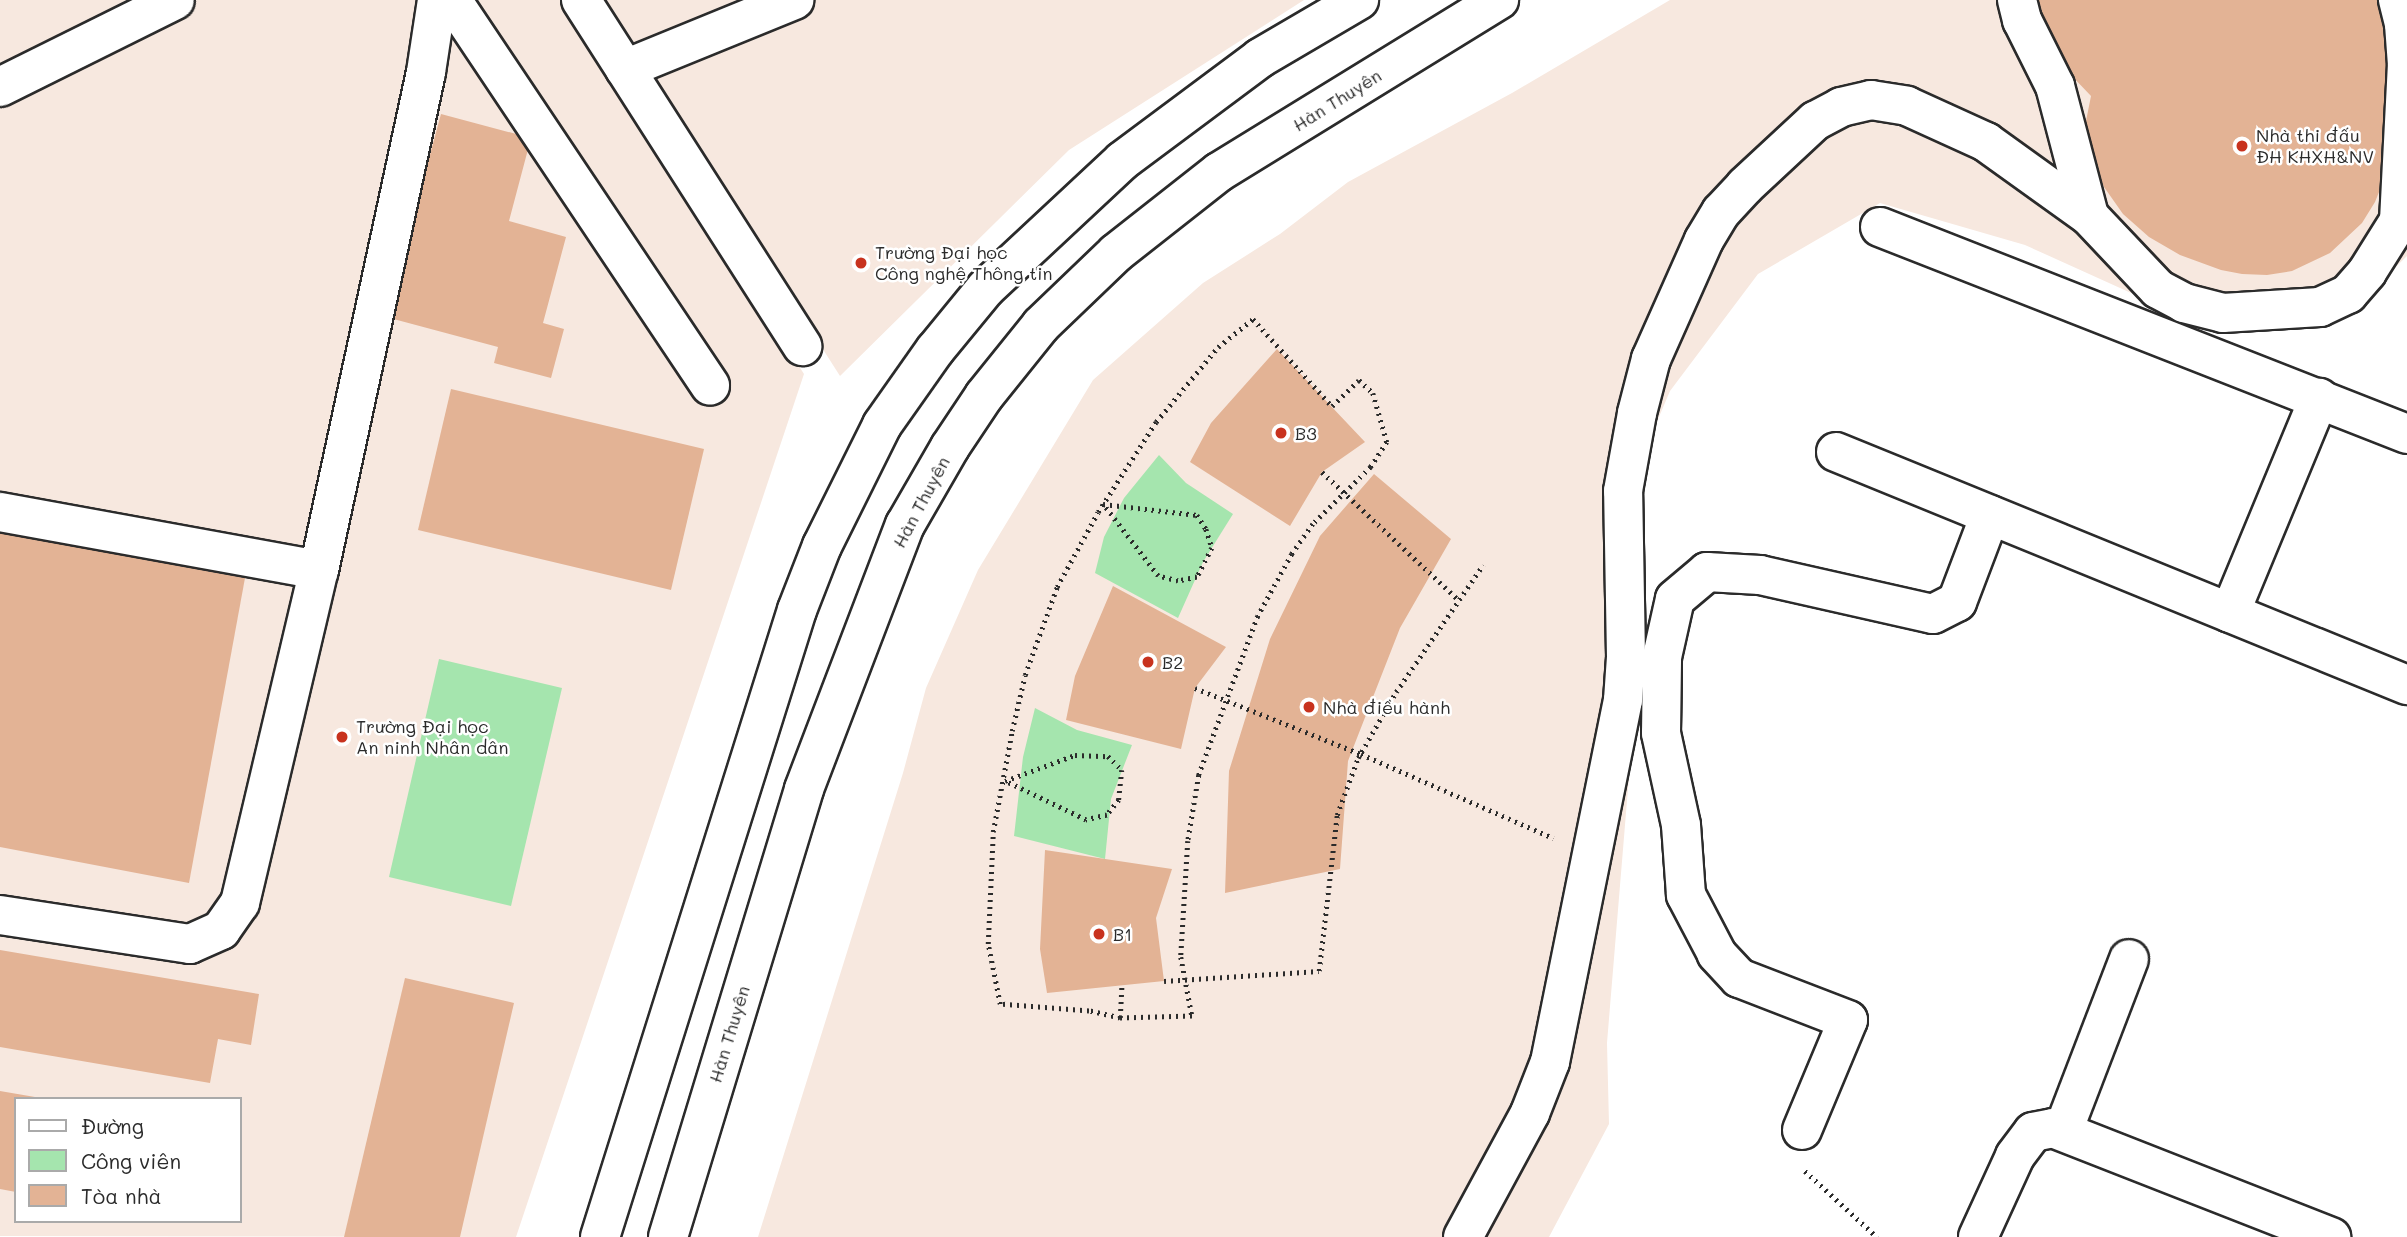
<!DOCTYPE html>
<html>
<head>
<meta charset="utf-8">
<style>
	body { margin:0 }
	#map { position:relative; width:2407px; height:1237px; overflow:hidden; background:#fff; font-family:Mali,sans-serif }
	div>[style] { position:absolute }
	[style*='--x'] { left:calc(var(--x)*1px); top:calc(var(--y)*1px); width:calc(var(--w)*1px); rotate:calc(var(--a)*1deg) }
	.built>* { inset:0; background:#f7e8df }
	.green>* { inset:0; background:#a5e5ae }
	.building>* { inset:0; background:#e3b395 }
	.path>* { height:4.5px; margin-top:-2.25px; transform-origin:0; background:repeating-linear-gradient(90deg,#2b2b2b 0 2px,transparent 0 7px) }
	.roads { filter:drop-shadow(2px 0 #2b2b2b) drop-shadow(-2px 0 #2b2b2b) drop-shadow(0 2px #2b2b2b) drop-shadow(0 -2px #2b2b2b) }
	.minor>* { height:38px; margin:-19px; padding:0 19px; transform-origin:19px; border-radius:19px; background:#fff }
	.dots>* { width:19px; height:19px; translate:-50% -50%; box-sizing:border-box; border:4px solid #fff; border-radius:50% }
	span { translate:-50% -50%; white-space:nowrap; text-align:center; line-height:1.15; -webkit-text-stroke:5px #fff; paint-order:stroke }
	.street-label { font-size:18px; color:#2b2b2b }
	.poi-label { font-size:18px; color:#2b2b2b }
	.left { translate:0 -50%; text-align:left }
	.legend { position:absolute; left:14px; top:1097px; width:228px; height:126px; box-sizing:border-box; background:#fff; border:2px solid #aaa; margin:0; padding:9px 12px; list-style:none; font-size:21px; color:#2b2b2b }
	.legend li { display:flex; align-items:center; gap:14px; height:35px }
	.legend b { width:35px; border:2px solid #aaa }
</style>
</head>
<body>
<div id="map">
	<div class="built">
		<div style="clip-path:polygon(evenodd,0 0,564px 0,804px 374px,516px 1237px,0 1236px,0 0,16px 1099px,240px 1099px,240px 1221px,16px 1221px,16px 1099px)"></div>
		<div style="clip-path:polygon(600px 0,1304px 0,1069px 150px,840px 376px)"></div>
		<div style="clip-path:polygon(1670px 0,2407px 0,2407px 256px,2375px 287px,2313px 329px,2228px 324px,2151px 302px,2025px 245px,1880px 203px,1758px 274px,1670px 391px,1642px 457px,1635px 704px,1607px 1043px,1609px 1124px,1549px 1237px,758px 1237px,903px 773px,926px 688px,978px 570px,1093px 380px,1203px 283px,1280px 234px,1348px 182px,1512px 93px)"></div>
	</div>
	<div class="green">
		<div style="clip-path:polygon(1159px 455px,1186px 483px,1233px 514px,1203px 562px,1178px 618px,1095px 573px,1104px 537px,1124px 498px)"></div>
		<div style="clip-path:polygon(439px 659px,562px 688px,511px 906px,389px 877px)"></div>
		<div style="clip-path:polygon(1035px 708px,1077px 730px,1132px 745px,1111px 799px,1105px 859px,1014px 836px,1023px 757px)"></div>
	</div>
	<div class="building">
		<div style="clip-path:polygon(2027px 0,2384px 0,2393px 38px,2391px 162px,2375px 202px,2362px 223px,2330px 253px,2292px 271px,2267px 275px,2242px 274px,2221px 270px,2180px 255px,2149px 237px,2123px 214px,2104px 187px,2092px 159px,2085px 126px,2091px 96px,2071px 75px)"></div>
		<div style="clip-path:polygon(441px 114px,531px 138px,509px 221px,566px 237px,543px 323px,564px 329px,551px 378px,494px 363px,498px 347px,386px 317px)"></div>
		<div style="clip-path:polygon(1277px 349px,1365px 442px,1322px 472px,1290px 526px,1190px 462px,1211px 423px)"></div>
		<div style="clip-path:polygon(451px 389px,704px 449px,671px 590px,418px 530px)"></div>
		<div style="clip-path:polygon(1374px 474px,1451px 539px,1400px 628px,1348px 761px,1340px 869px,1225px 893px,1229px 771px,1270px 639px,1320px 536px)"></div>
		<div style="clip-path:polygon(0 533px,245px 578px,189px 883px,0 847px)"></div>
		<div style="clip-path:polygon(1113px 586px,1226px 647px,1195px 688px,1181px 749px,1066px 720px,1075px 676px)"></div>
		<div style="clip-path:polygon(1045px 850px,1172px 869px,1156px 918px,1164px 981px,1047px 993px,1040px 949px)"></div>
		<div style="clip-path:polygon(0 950px,259px 994px,251px 1045px,218px 1039px,210px 1083px,0 1047px)"></div>
		<div style="clip-path:polygon(405px 978px,514px 1003px,460px 1237px,344px 1237px)"></div>
		<div style="clip-path:polygon(0 1091px,35px 1097px,16px 1099px,16px 1192px,0 1189px)"></div>
	</div>
	<div class="path">
		<div style="--x:1322;--y:472;--w:187;--a:43.1"></div>
		<div style="--x:1103;--y:504;--w:95;--a:6.7"></div>
		<div style="--x:1197;--y:515;--w:17;--a:57"></div>
		<div style="--x:1206;--y:529;--w:20;--a:72"></div>
		<div style="--x:1212;--y:548;--w:33;--a:117"></div>
		<div style="--x:1197;--y:577;--w:19;--a:168"></div>
		<div style="--x:1178;--y:581;--w:21;--a:-166"></div>
		<div style="--x:1158;--y:576;--w:91;--a:-127.4"></div>
		<div style="--x:1195;--y:688;--w:179;--a:21.7"></div>
		<div style="--x:1361;--y:754;--w:210;--a:23.6"></div>
		<div style="--x:1075;--y:755;--w:33;--a:2"></div>
		<div style="--x:1108;--y:756;--w:20;--a:45"></div>
		<div style="--x:1122;--y:770;--w:30;--a:96"></div>
		<div style="--x:1119;--y:800;--w:19;--a:129"></div>
		<div style="--x:1107;--y:815;--w:22;--a:167"></div>
		<div style="--x:1086;--y:820;--w:90;--a:-154.3"></div>
		<div style="--x:1005;--y:781;--w:75;--a:-20.4"></div>
		<div style="--x:1164;--y:981;--w:155;--a:-3.7"></div>
		<div style="--x:1319;--y:971;--w:157;--a:-83.4"></div>
		<div style="--x:1337;--y:815;--w:61;--a:-69.8"></div>
		<div style="--x:1358;--y:758;--w:76;--a:-60.1"></div>
		<div style="--x:1396;--y:692;--w:154;--a:-55.6"></div>
		<div style="--x:1120;--y:1018;--w:32;--a:-167"></div>
		<div style="--x:1089;--y:1011;--w:89;--a:-175.5"></div>
		<div style="--x:1000;--y:1004;--w:61;--a:-101.3"></div>
		<div style="--x:988;--y:944;--w:112;--a:-87.4"></div>
		<div style="--x:993;--y:832;--w:103;--a:-79.3"></div>
		<div style="--x:1012;--y:731;--w:57;--a:-76.9"></div>
		<div style="--x:1025;--y:675;--w:94;--a:-70"></div>
		<div style="--x:1057;--y:587;--w:85;--a:-61.3"></div>
		<div style="--x:1098;--y:512;--w:107;--a:-57.2"></div>
		<div style="--x:1156;--y:422;--w:97;--a:-50.4"></div>
		<div style="--x:1218;--y:347;--w:45;--a:-38.7"></div>
		<div style="--x:1253;--y:319;--w:118;--a:47.8"></div>
		<div style="--x:1332;--y:406;--w:37;--a:-44"></div>
		<div style="--x:1359;--y:380;--w:19;--a:43"></div>
		<div style="--x:1373;--y:393;--w:51;--a:74.1"></div>
		<div style="--x:1387;--y:442;--w:30;--a:123"></div>
		<div style="--x:1371;--y:467;--w:81;--a:135.5"></div>
		<div style="--x:1313;--y:524;--w:37;--a:125"></div>
		<div style="--x:1292;--y:554;--w:71;--a:118.7"></div>
		<div style="--x:1258;--y:616;--w:170;--a:110.4"></div>
		<div style="--x:1199;--y:775;--w:67;--a:99.5"></div>
		<div style="--x:1188;--y:841;--w:116;--a:93.5"></div>
		<div style="--x:1181;--y:957;--w:60;--a:79.4"></div>
		<div style="--x:1192;--y:1016;--w:72;--a:178.4"></div>
		<div style="--x:1120;--y:1018;--w:33;--a:-87"></div>
		<div style="--x:1805;--y:1171;--w:98;--a:42.5"></div>
	</div>
	<div class="roads">
		<div class="minor">
			<div style="--x:452;--y:0;--w:464;--a:56.2"></div>
			<div style="--x:581;--y:0;--w:411;--a:57.4"></div>
			<div style="--x:2017;--y:0;--w:21;--a:76"></div>
			<div style="--x:2022;--y:20;--w:74;--a:63.4"></div>
			<div style="--x:2055;--y:86;--w:134;--a:75.3"></div>
			<div style="--x:2089;--y:216;--w:100;--a:46.6"></div>
			<div style="--x:2158;--y:289;--w:30;--a:28"></div>
			<div style="--x:2184;--y:303;--w:40;--a:14.4"></div>
			<div style="--x:2223;--y:313;--w:97;--a:-3.5"></div>
			<div style="--x:2320;--y:307;--w:31;--a:-25"></div>
			<div style="--x:2348;--y:294;--w:29;--a:-49"></div>
			<div style="--x:2367;--y:272;--w:60;--a:-57.9"></div>
			<div style="--x:2399;--y:221;--w:156;--a:-87.1"></div>
			<div style="--x:2407;--y:65;--w:41;--a:-94.2"></div>
			<div style="--x:2404;--y:24;--w:25;--a:-104"></div>
			<div style="--x:625;--y:69;--w:183;--a:-22.2"></div>
			<div style="--x:0;--y:87;--w:195;--a:-26.4"></div>
			<div style="--x:1880;--y:227;--w:566;--a:21.44"></div>
			<div style="--x:1836;--y:452;--w:617;--a:22.2"></div>
			<div style="--x:0;--y:512;--w:324;--a:10.3"></div>
			<div style="--x:2230;--y:613;--w:233;--a:-67.5"></div>
			<div style="--x:0;--y:915;--w:192;--a:8.7"></div>
			<div style="--x:190;--y:944;--w:34;--a:-24"></div>
			<div style="--x:221;--y:930;--w:33;--a:-55"></div>
			<div style="--x:240;--y:903;--w:342;--a:-76.7"></div>
			<div style="--x:319;--y:570;--w:509;--a:-77.87"></div>
			<div style="--x:426;--y:72;--w:73;--a:-81.3"></div>
			<div style="--x:1802;--y:1130;--w:119;--a:-67.3"></div>
			<div style="--x:1848;--y:1020;--w:117;--a:-158.9"></div>
			<div style="--x:1739;--y:978;--w:33;--a:-133"></div>
			<div style="--x:1717;--y:954;--w:67;--a:-117.7"></div>
			<div style="--x:1686;--y:895;--w:70;--a:-94.1"></div>
			<div style="--x:1681;--y:825;--w:94;--a:-102.3"></div>
			<div style="--x:1661;--y:733;--w:76;--a:-89.2"></div>
			<div style="--x:1662;--y:657;--w:59;--a:-77.4"></div>
			<div style="--x:1675;--y:599;--w:42;--a:-40.2"></div>
			<div style="--x:1707;--y:572;--w:53;--a:3.2"></div>
			<div style="--x:1760;--y:575;--w:177;--a:12.7"></div>
			<div style="--x:1933;--y:614;--w:27;--a:-27"></div>
			<div style="--x:1957;--y:602;--w:93;--a:-69.2"></div>
			<div style="--x:2063;--y:1131;--w:184;--a:-69"></div>
			<div style="--x:600;--y:1237;--w:657;--a:-72.56"></div>
			<div style="--x:797;--y:610;--w:69;--a:-68.7"></div>
			<div style="--x:822;--y:546;--w:135;--a:-63.6"></div>
			<div style="--x:882;--y:425;--w:92;--a:-54.8"></div>
			<div style="--x:935;--y:350;--w:80;--a:-50.6"></div>
			<div style="--x:986;--y:288;--w:186;--a:-43"></div>
			<div style="--x:1122;--y:161;--w:172;--a:-36.7"></div>
			<div style="--x:1260;--y:58;--w:115;--a:-30.4"></div>
			<div style="--x:668;--y:1237;--w:468;--a:-73.1"></div>
			<div style="--x:804;--y:789;--w:283;--a:-69.1"></div>
			<div style="--x:905;--y:525;--w:90;--a:-60"></div>
			<div style="--x:950;--y:447;--w:61;--a:-56.3"></div>
			<div style="--x:984;--y:396;--w:91;--a:-51.2"></div>
			<div style="--x:1041;--y:325;--w:104;--a:-43.8"></div>
			<div style="--x:1116;--y:253;--w:131;--a:-38.2"></div>
			<div style="--x:1219;--y:172;--w:329;--a:-31.6"></div>
			<div style="--x:1463;--y:1237;--w:141;--a:-61.6"></div>
			<div style="--x:1530;--y:1113;--w:55;--a:-68.6"></div>
			<div style="--x:1550;--y:1062;--w:369;--a:-78.6"></div>
			<div style="--x:1623;--y:700;--w:43;--a:-86"></div>
			<div style="--x:1626;--y:657;--w:166;--a:-91"></div>
			<div style="--x:1623;--y:491;--w:79;--a:-79.8"></div>
			<div style="--x:1637;--y:413;--w:56;--a:-75.5"></div>
			<div style="--x:1651;--y:359;--w:130;--a:-66"></div>
			<div style="--x:1704;--y:240;--w:33;--a:-59"></div>
			<div style="--x:1721;--y:212;--w:35;--a:-47"></div>
			<div style="--x:1745;--y:186;--w:96;--a:-42.9"></div>
			<div style="--x:1815;--y:121;--w:30;--a:-28"></div>
			<div style="--x:1841;--y:107;--w:31;--a:-13"></div>
			<div style="--x:1871;--y:100;--w:36;--a:9"></div>
			<div style="--x:1907;--y:106;--w:87;--a:24.5"></div>
			<div style="--x:1986;--y:142;--w:127;--a:35.7"></div>
			<div style="--x:1978;--y:1237;--w:89;--a:-65.4"></div>
			<div style="--x:2015;--y:1156;--w:30;--a:-53"></div>
			<div style="--x:2033;--y:1132;--w:20;--a:-11"></div>
			<div style="--x:2053;--y:1128;--w:299;--a:21.4"></div>
		</div>
	</div>
	<div class="dots">
		<div style="left:2242px;top:146px;background:#c8321e"></div>
		<div style="left:861px;top:263px;background:#c8321e"></div>
		<div style="left:1281px;top:433px;background:#c8321e"></div>
		<div style="left:1148px;top:662px;background:#c8321e"></div>
		<div style="left:1309px;top:707px;background:#c8321e"></div>
		<div style="left:342px;top:737px;background:#c8321e"></div>
		<div style="left:1099px;top:934px;background:#c8321e"></div>
	</div>
	<div class="street-label">
		<span style="left:1337px;top:100px;rotate:-32deg">Hàn Thuyên</span>
		<span style="left:921px;top:502px;rotate:-62deg">Hàn Thuyên</span>
		<span style="left:729px;top:1034px;rotate:-73deg">Hàn Thuyên</span>
	</div>
	<div class="poi-label">
		<span class="left" style="left:2256px;top:146px">Nhà thi đấu<br>ĐH KHXH&amp;NV</span>
		<span class="left" style="left:875px;top:263px">Trường Đại học<br>Công nghệ Thông tin</span>
		<span class="left" style="left:1295px;top:433px">B3</span>
		<span class="left" style="left:1162px;top:662px">B2</span>
		<span class="left" style="left:1323px;top:707px">Nhà điều hành</span>
		<span class="left" style="left:356px;top:737px">Trường Đại học<br>An ninh Nhân dân</span>
		<span class="left" style="left:1113px;top:934px">B1</span>
	</div>
	<ul class="legend">
	<li><b style="height:9px;background:#fff"></b>Đường</li>
	<li><b style="height:19px;background:#a5e5ae"></b>Công viên</li>
	<li><b style="height:19px;background:#e3b395"></b>Tòa nhà</li>
	</ul>
</div>
</body>
</html>
